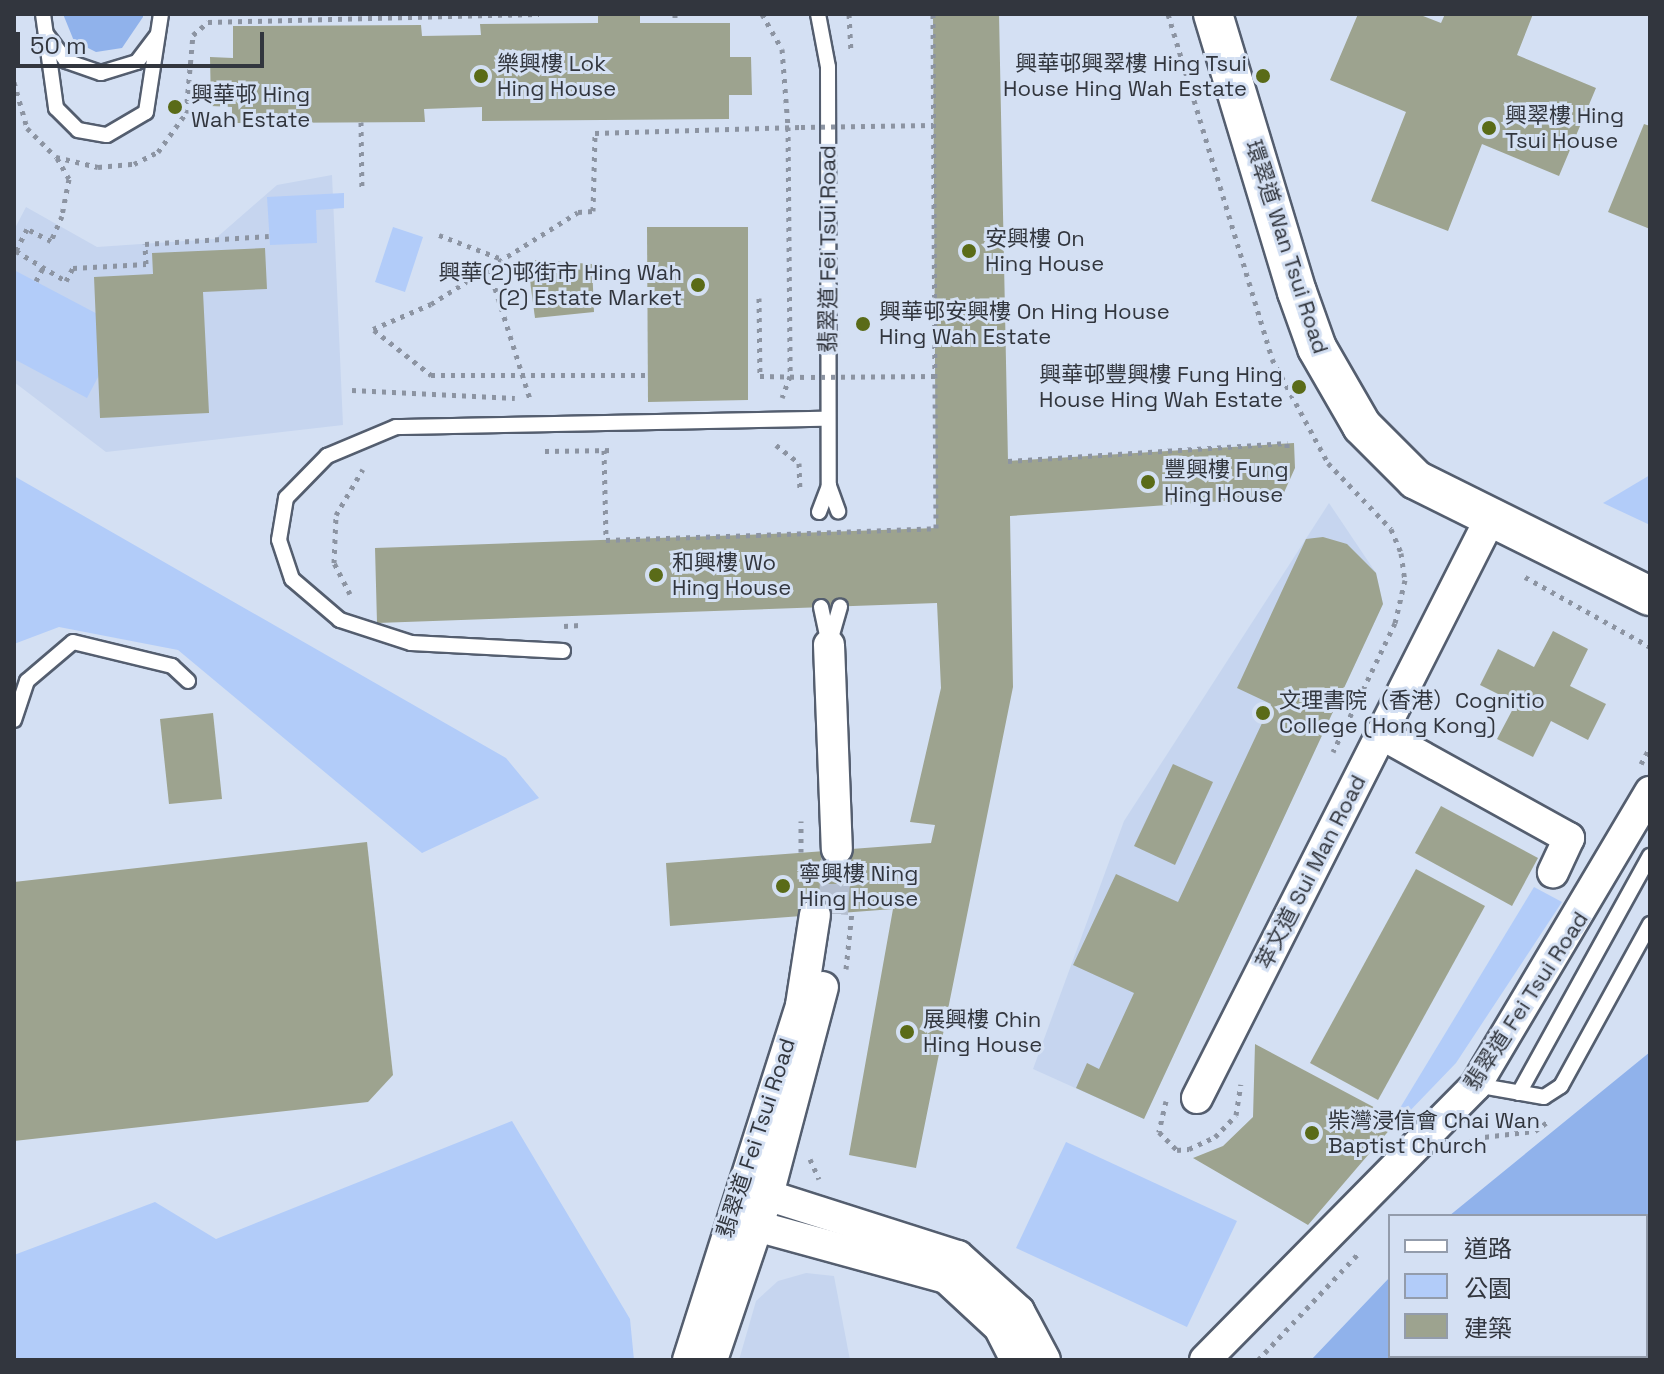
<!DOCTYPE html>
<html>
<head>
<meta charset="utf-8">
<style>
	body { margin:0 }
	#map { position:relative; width:1664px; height:1374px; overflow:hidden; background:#d4e0f3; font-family:"Space Grotesk","Noto Sans TC",sans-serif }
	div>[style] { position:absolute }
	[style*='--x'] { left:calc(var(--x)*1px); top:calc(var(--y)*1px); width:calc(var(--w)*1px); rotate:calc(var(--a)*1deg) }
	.built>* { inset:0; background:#c6d5ef }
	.green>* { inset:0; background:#b2ccf9 }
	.forest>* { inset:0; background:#90b2eb }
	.building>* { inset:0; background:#9da38f }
	.minor-tunnel>* { height:30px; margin-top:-15px; transform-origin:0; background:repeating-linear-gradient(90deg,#b4becf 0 30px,transparent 0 45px) }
	.path>* { height:5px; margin-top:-2.5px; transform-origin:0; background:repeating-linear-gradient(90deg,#8c94a2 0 4px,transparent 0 10px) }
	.roads { filter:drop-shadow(2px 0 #545e6f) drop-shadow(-2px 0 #545e6f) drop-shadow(0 2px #545e6f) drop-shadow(0 -2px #545e6f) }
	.service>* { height:14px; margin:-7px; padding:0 7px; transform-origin:7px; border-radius:7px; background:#fff }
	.minor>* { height:30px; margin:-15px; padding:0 15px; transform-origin:15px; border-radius:15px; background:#fff }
	.tertiary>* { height:38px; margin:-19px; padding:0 19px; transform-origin:19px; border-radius:19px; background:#fff }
	.path-bridge>* { height:5px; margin-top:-2.5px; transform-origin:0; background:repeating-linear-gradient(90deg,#8c94a2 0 4px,transparent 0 10px) }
	.dots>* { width:22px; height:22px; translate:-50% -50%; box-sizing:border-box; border:4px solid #d4e0f3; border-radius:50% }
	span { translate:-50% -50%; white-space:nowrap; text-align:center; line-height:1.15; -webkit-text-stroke:6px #d4e0f3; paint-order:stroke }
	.poi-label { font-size:22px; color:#32363e }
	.left { translate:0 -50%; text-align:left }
	.right { translate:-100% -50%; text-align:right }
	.street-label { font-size:22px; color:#32363e }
	.frame { position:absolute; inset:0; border:16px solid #32363e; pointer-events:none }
	.legend { position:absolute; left:1388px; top:1214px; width:260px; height:144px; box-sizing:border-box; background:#d4e0f3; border:2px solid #939cab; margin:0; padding:10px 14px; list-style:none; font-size:24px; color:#32363e }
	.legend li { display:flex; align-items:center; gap:16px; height:40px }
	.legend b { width:40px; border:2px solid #939cab }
	.scale { position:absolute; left:16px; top:32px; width:248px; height:36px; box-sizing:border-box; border:4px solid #32363e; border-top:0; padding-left:10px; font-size:24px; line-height:28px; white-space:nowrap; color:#32363e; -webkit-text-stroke:6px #d4e0f3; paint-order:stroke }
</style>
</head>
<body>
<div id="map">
	<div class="built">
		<div style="clip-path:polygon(332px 175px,343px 425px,106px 452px,14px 382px,14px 230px,26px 207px,97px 247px,215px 239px,277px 185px)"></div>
		<div style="clip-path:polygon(1329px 503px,1376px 573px,1383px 604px,1144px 1119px,1033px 1069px,1124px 821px)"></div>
		<div style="clip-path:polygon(806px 1273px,834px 1276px,850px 1360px,739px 1360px,756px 1301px,778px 1281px)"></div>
	</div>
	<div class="green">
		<div style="clip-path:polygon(344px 193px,344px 208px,316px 210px,317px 243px,270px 245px,267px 197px)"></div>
		<div style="clip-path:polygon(393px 227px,423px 237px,405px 292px,375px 282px)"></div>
		<div style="clip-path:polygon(14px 270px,124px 328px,87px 398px,14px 359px)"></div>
		<div style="clip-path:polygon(1650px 475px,1650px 525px,1603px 503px)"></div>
		<div style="clip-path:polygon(14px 476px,506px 758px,539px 798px,422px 853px,178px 650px,59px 627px,14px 644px)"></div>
		<div style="clip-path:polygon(1534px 887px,1562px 902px,1456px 1063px,1404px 1117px,1397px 1113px)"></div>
		<div style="clip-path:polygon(512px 1121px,630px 1319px,634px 1360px,14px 1360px,14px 1255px,155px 1202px,216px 1239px)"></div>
		<div style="clip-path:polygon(1066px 1142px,1237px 1221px,1187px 1327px,1016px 1248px)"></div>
	</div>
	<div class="forest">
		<div style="clip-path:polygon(63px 14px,143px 14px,143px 17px,122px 48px,96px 52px,74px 41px)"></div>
		<div style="clip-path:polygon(1650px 1052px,1650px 1360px,1311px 1360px,1390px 1277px,1390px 1356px,1646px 1356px,1646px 1216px,1449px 1216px)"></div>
	</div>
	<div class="building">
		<div style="clip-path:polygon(598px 14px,640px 14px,640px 23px,730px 23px,730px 57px,751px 57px,752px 95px,729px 95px,729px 119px,482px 121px,482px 107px,424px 109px,425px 122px,232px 123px,232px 107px,211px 106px,210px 57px,233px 58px,233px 26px,421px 25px,422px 36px,481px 35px,480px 24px,598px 23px)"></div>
		<div style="clip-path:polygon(933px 14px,999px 14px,1008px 461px,1294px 443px,1295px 468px,1282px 497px,1010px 516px,1013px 687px,916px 1168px,849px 1155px,893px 909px,670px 926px,666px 863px,931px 843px,935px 825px,910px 822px,941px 688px,937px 603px,377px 623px,375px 548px,936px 528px)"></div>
		<div style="clip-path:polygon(1358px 14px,1418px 14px,1441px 23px,1445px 14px,1533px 14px,1517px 55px,1596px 88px,1559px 176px,1482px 144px,1448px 231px,1371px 201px,1406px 112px,1330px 80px)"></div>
		<div style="clip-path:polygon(1644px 124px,1650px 126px,1650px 229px,1608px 212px)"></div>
		<div style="clip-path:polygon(647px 227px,748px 227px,748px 400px,648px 402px)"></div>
		<div style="clip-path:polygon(265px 248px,267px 289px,203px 292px,209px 413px,100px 418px,94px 277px,153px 274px,152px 253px)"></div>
		<div style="clip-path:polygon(533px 260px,592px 264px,594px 312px,535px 318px,528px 266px)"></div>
		<div style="clip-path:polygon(1323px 537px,1347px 544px,1376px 573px,1383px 604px,1144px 1119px,1076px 1088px,1087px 1063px,1099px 1069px,1134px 993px,1073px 965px,1116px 874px,1178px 902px,1271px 704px,1237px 688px,1306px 539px)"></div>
		<div style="clip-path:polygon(1553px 631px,1588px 649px,1570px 686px,1606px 704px,1588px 740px,1551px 721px,1533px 757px,1497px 739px,1516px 703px,1480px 685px,1498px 649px,1534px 667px)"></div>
		<div style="clip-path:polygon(213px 713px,222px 799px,169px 804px,160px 719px)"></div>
		<div style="clip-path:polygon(1173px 764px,1213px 782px,1175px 865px,1134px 846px)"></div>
		<div style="clip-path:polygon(1441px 806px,1538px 858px,1512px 906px,1415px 853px)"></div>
		<div style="clip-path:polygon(367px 842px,393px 1075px,368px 1102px,14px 1141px,14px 882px)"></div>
		<div style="clip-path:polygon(1416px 869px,1485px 906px,1378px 1100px,1310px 1063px)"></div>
		<div style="clip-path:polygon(1255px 1044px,1398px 1120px,1308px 1225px,1193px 1158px,1223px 1146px,1253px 1117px)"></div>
	</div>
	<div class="minor-tunnel">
		<div style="--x:833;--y:914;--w:65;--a:-86.5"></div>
	</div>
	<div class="path">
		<div style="--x:675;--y:14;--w:9;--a:90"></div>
		<div style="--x:762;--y:14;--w:40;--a:60.3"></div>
		<div style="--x:782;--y:49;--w:78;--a:85.6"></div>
		<div style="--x:788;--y:127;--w:249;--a:89.5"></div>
		<div style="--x:790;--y:376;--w:23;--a:110"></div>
		<div style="--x:849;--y:14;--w:35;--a:87"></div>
		<div style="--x:933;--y:14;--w:362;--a:89.7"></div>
		<div style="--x:1168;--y:14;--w:360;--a:73.2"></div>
		<div style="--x:1272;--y:359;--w:118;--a:61.7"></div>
		<div style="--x:1328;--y:463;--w:91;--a:46.3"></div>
		<div style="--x:1391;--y:529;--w:26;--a:67"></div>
		<div style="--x:1401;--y:553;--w:27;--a:82"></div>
		<div style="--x:1405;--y:580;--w:44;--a:103.1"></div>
		<div style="--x:1395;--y:623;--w:143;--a:115.7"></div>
		<div style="--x:14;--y:82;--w:48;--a:74.2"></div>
		<div style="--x:27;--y:128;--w:41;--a:45"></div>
		<div style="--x:56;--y:157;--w:43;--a:13.4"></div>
		<div style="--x:98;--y:167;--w:36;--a:-5"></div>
		<div style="--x:134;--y:164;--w:27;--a:-27"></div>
		<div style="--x:158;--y:152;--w:48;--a:-54.3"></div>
		<div style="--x:186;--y:113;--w:78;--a:-84.9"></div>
		<div style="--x:193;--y:35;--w:20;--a:-41"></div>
		<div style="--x:208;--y:22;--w:331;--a:-1.4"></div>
		<div style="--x:361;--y:122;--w:69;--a:89.2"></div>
		<div style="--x:57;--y:158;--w:24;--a:60"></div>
		<div style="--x:69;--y:179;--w:38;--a:101"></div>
		<div style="--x:62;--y:216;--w:27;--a:114"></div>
		<div style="--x:51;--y:241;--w:27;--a:-153"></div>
		<div style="--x:27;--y:229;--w:25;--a:117"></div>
		<div style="--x:16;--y:251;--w:58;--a:31"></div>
		<div style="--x:66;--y:281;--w:15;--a:-62"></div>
		<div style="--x:73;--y:268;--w:73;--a:-3.1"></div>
		<div style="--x:146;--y:264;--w:20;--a:-93"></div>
		<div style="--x:145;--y:244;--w:124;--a:-3.7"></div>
		<div style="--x:439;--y:235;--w:67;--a:20.9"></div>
		<div style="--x:489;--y:269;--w:136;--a:72.5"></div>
		<div style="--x:36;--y:281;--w:15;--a:-62"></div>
		<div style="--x:759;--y:298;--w:78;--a:89.3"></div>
		<div style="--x:760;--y:376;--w:47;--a:1.2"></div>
		<div style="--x:373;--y:329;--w:63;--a:-23.3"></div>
		<div style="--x:431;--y:304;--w:173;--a:-32"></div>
		<div style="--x:578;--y:212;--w:15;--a:-4"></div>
		<div style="--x:593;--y:211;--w:78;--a:-88.5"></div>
		<div style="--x:595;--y:133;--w:206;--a:-1.7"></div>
		<div style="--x:374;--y:330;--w:73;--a:38.3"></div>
		<div style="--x:431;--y:375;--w:217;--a:0"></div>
		<div style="--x:352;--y:390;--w:163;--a:2.8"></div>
		<div style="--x:776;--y:445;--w:29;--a:38"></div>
		<div style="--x:799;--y:463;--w:28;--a:88"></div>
		<div style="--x:604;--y:450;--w:90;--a:88.7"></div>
		<div style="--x:606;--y:540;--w:151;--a:-1.9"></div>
		<div style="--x:545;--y:451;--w:70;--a:-0.8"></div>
		<div style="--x:1008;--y:461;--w:280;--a:-3.7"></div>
		<div style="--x:1287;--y:443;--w:10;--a:90"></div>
		<div style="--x:1525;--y:577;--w:143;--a:29.2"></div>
		<div style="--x:350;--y:594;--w:35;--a:-117"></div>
		<div style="--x:334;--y:563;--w:48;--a:-87.6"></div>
		<div style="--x:336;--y:515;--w:53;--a:-59.6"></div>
		<div style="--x:564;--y:626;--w:16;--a:-4"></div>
		<div style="--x:1641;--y:764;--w:19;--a:-62"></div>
		<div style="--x:801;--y:852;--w:31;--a:-90"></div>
		<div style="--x:846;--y:969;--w:57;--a:-84"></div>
		<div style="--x:1166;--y:1101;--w:32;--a:103"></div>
		<div style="--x:1159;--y:1132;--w:25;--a:45"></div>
		<div style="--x:1177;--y:1150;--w:12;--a:-5"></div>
		<div style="--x:1189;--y:1149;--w:29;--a:-25"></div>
		<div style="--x:1215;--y:1137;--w:30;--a:-46"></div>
		<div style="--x:1236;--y:1115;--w:31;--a:-81"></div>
		<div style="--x:1461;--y:1150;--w:18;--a:-41"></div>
		<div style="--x:1475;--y:1138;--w:60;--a:-6.7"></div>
		<div style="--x:1535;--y:1131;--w:19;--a:-36"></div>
		<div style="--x:810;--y:1159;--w:22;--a:66"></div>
		<div style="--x:1258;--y:1360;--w:147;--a:-46.7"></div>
	</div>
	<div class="roads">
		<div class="service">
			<div style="--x:43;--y:14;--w:95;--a:82.1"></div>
			<div style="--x:56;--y:108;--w:31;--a:45"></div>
			<div style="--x:78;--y:130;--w:29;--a:10"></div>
			<div style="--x:107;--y:135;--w:45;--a:-30.5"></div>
			<div style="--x:146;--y:112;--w:99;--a:-81.3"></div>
			<div style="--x:818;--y:14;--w:54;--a:79.3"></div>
			<div style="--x:828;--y:67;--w:419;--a:89.9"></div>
			<div style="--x:829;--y:486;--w:27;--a:70"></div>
			<div style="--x:46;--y:34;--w:34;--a:53"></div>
			<div style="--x:66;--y:61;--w:37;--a:19"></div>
			<div style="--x:101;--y:73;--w:38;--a:-17"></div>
			<div style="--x:137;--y:62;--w:34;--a:-53"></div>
			<div style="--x:819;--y:512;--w:28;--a:-69"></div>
			<div style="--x:821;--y:607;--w:34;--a:78"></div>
			<div style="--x:829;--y:645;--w:40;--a:-74"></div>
			<div style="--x:563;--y:651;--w:152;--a:-177"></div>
			<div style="--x:411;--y:643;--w:75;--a:-162.1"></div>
			<div style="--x:340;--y:620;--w:63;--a:-139.5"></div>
			<div style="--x:292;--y:579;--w:41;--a:-108.4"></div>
			<div style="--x:279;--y:540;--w:43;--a:-80.5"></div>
			<div style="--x:286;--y:498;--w:59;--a:-45.7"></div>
			<div style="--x:327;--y:456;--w:75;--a:-22.8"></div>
			<div style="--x:396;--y:427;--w:432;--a:-1.1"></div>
			<div style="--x:14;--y:720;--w:41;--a:-71.6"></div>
			<div style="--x:27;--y:681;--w:60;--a:-40.3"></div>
			<div style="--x:73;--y:642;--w:102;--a:13.6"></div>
			<div style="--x:172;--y:666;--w:22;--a:43"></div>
			<div style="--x:1476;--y:1085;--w:69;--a:10"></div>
			<div style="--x:1544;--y:1097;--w:20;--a:-33"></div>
			<div style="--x:1561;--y:1086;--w:185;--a:-61.2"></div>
			<div style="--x:1519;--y:1093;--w:271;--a:-61.1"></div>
		</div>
		<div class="minor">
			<div style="--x:829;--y:645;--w:204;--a:87.8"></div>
			<div style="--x:1381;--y:734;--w:215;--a:29"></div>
			<div style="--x:1569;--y:838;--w:38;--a:115"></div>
			<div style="--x:1197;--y:1098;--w:649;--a:-63.16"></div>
			<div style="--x:748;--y:1189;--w:220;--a:17.7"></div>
			<div style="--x:958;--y:1256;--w:82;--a:42"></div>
			<div style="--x:1019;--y:1311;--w:55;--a:62"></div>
			<div style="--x:738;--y:1221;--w:216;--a:15.3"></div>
			<div style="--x:946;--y:1278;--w:72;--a:42.8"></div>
			<div style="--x:999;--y:1327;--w:37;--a:63"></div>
			<div style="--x:688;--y:1360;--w:373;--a:-72.3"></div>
			<div style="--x:801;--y:1005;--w:91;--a:-81.2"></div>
			<div style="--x:712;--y:1360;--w:174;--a:-71.3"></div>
			<div style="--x:768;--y:1195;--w:215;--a:-75.2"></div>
			<div style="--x:1205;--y:1360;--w:386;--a:-45.4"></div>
			<div style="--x:1476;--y:1085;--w:341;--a:-59.3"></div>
		</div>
		<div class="tertiary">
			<div style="--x:1213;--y:14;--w:290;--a:73.2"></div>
			<div style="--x:1297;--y:292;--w:59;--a:70.3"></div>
			<div style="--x:1317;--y:348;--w:90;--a:60"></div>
			<div style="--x:1362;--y:426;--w:76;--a:45"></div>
			<div style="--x:1416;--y:480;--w:261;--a:26.4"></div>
		</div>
	</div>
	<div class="path-bridge">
		<div style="--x:801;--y:127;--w:132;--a:-0.9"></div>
		<div style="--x:757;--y:535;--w:179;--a:-2.2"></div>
		<div style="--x:936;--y:528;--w:152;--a:-90.4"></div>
		<div style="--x:935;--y:376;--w:127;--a:179.5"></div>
	</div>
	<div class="dots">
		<div style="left:481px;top:76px;background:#5a6b18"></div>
		<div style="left:1263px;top:76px;background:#5a6b18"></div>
		<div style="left:175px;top:107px;background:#5a6b18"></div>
		<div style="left:1489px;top:128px;background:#5a6b18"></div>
		<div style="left:969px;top:251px;background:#5a6b18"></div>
		<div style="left:698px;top:285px;background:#5a6b18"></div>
		<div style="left:863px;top:324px;background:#5a6b18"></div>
		<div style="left:1299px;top:387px;background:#5a6b18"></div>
		<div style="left:1148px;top:482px;background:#5a6b18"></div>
		<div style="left:656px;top:575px;background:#5a6b18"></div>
		<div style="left:1263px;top:713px;background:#5a6b18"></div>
		<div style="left:783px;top:886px;background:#5a6b18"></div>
		<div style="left:907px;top:1032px;background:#5a6b18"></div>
		<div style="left:1312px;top:1133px;background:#5a6b18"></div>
	</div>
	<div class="poi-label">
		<span class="left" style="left:497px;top:76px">樂興樓 Lok<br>Hing House</span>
		<span class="right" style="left:1247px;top:76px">興華邨興翠樓 Hing Tsui<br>House Hing Wah Estate</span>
		<span class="left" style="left:191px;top:107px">興華邨 Hing<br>Wah Estate</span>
		<span class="left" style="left:1505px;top:128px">興翠樓 Hing<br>Tsui House</span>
		<span class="left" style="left:985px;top:251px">安興樓 On<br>Hing House</span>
		<span class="right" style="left:682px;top:285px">興華(2)邨街市 Hing Wah<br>(2) Estate Market</span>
		<span class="left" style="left:879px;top:324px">興華邨安興樓 On Hing House<br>Hing Wah Estate</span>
		<span class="right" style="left:1283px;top:387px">興華邨豐興樓 Fung Hing<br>House Hing Wah Estate</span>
		<span class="left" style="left:1164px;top:482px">豐興樓 Fung<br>Hing House</span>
		<span class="left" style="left:672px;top:575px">和興樓 Wo<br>Hing House</span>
		<span class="left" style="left:1279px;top:713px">文理書院（香港）Cognitio<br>College (Hong Kong)</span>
		<span class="left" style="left:799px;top:886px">寧興樓 Ning<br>Hing House</span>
		<span class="left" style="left:923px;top:1032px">展興樓 Chin<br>Hing House</span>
		<span class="left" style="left:1328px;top:1133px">柴灣浸信會 Chai Wan<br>Baptist Church</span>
	</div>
	<div class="street-label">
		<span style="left:1287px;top:247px;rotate:72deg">環翠道 Wan Tsui Road</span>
		<span style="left:828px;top:249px;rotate:-90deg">翡翠道 Fei Tsui Road</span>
		<span style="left:1311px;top:872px;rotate:-63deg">萃文道 Sui Man Road</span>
		<span style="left:1526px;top:1001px;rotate:-57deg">翡翠道 Fei Tsui Road</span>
		<span style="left:756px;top:1138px;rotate:-72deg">翡翠道 Fei Tsui Road</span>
	</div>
	<div class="frame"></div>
	<ul class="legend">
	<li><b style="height:10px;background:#fff"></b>道路</li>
	<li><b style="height:22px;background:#b2ccf9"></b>公園</li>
	<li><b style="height:22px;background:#9da38f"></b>建築</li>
	</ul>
	<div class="scale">50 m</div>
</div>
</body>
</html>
